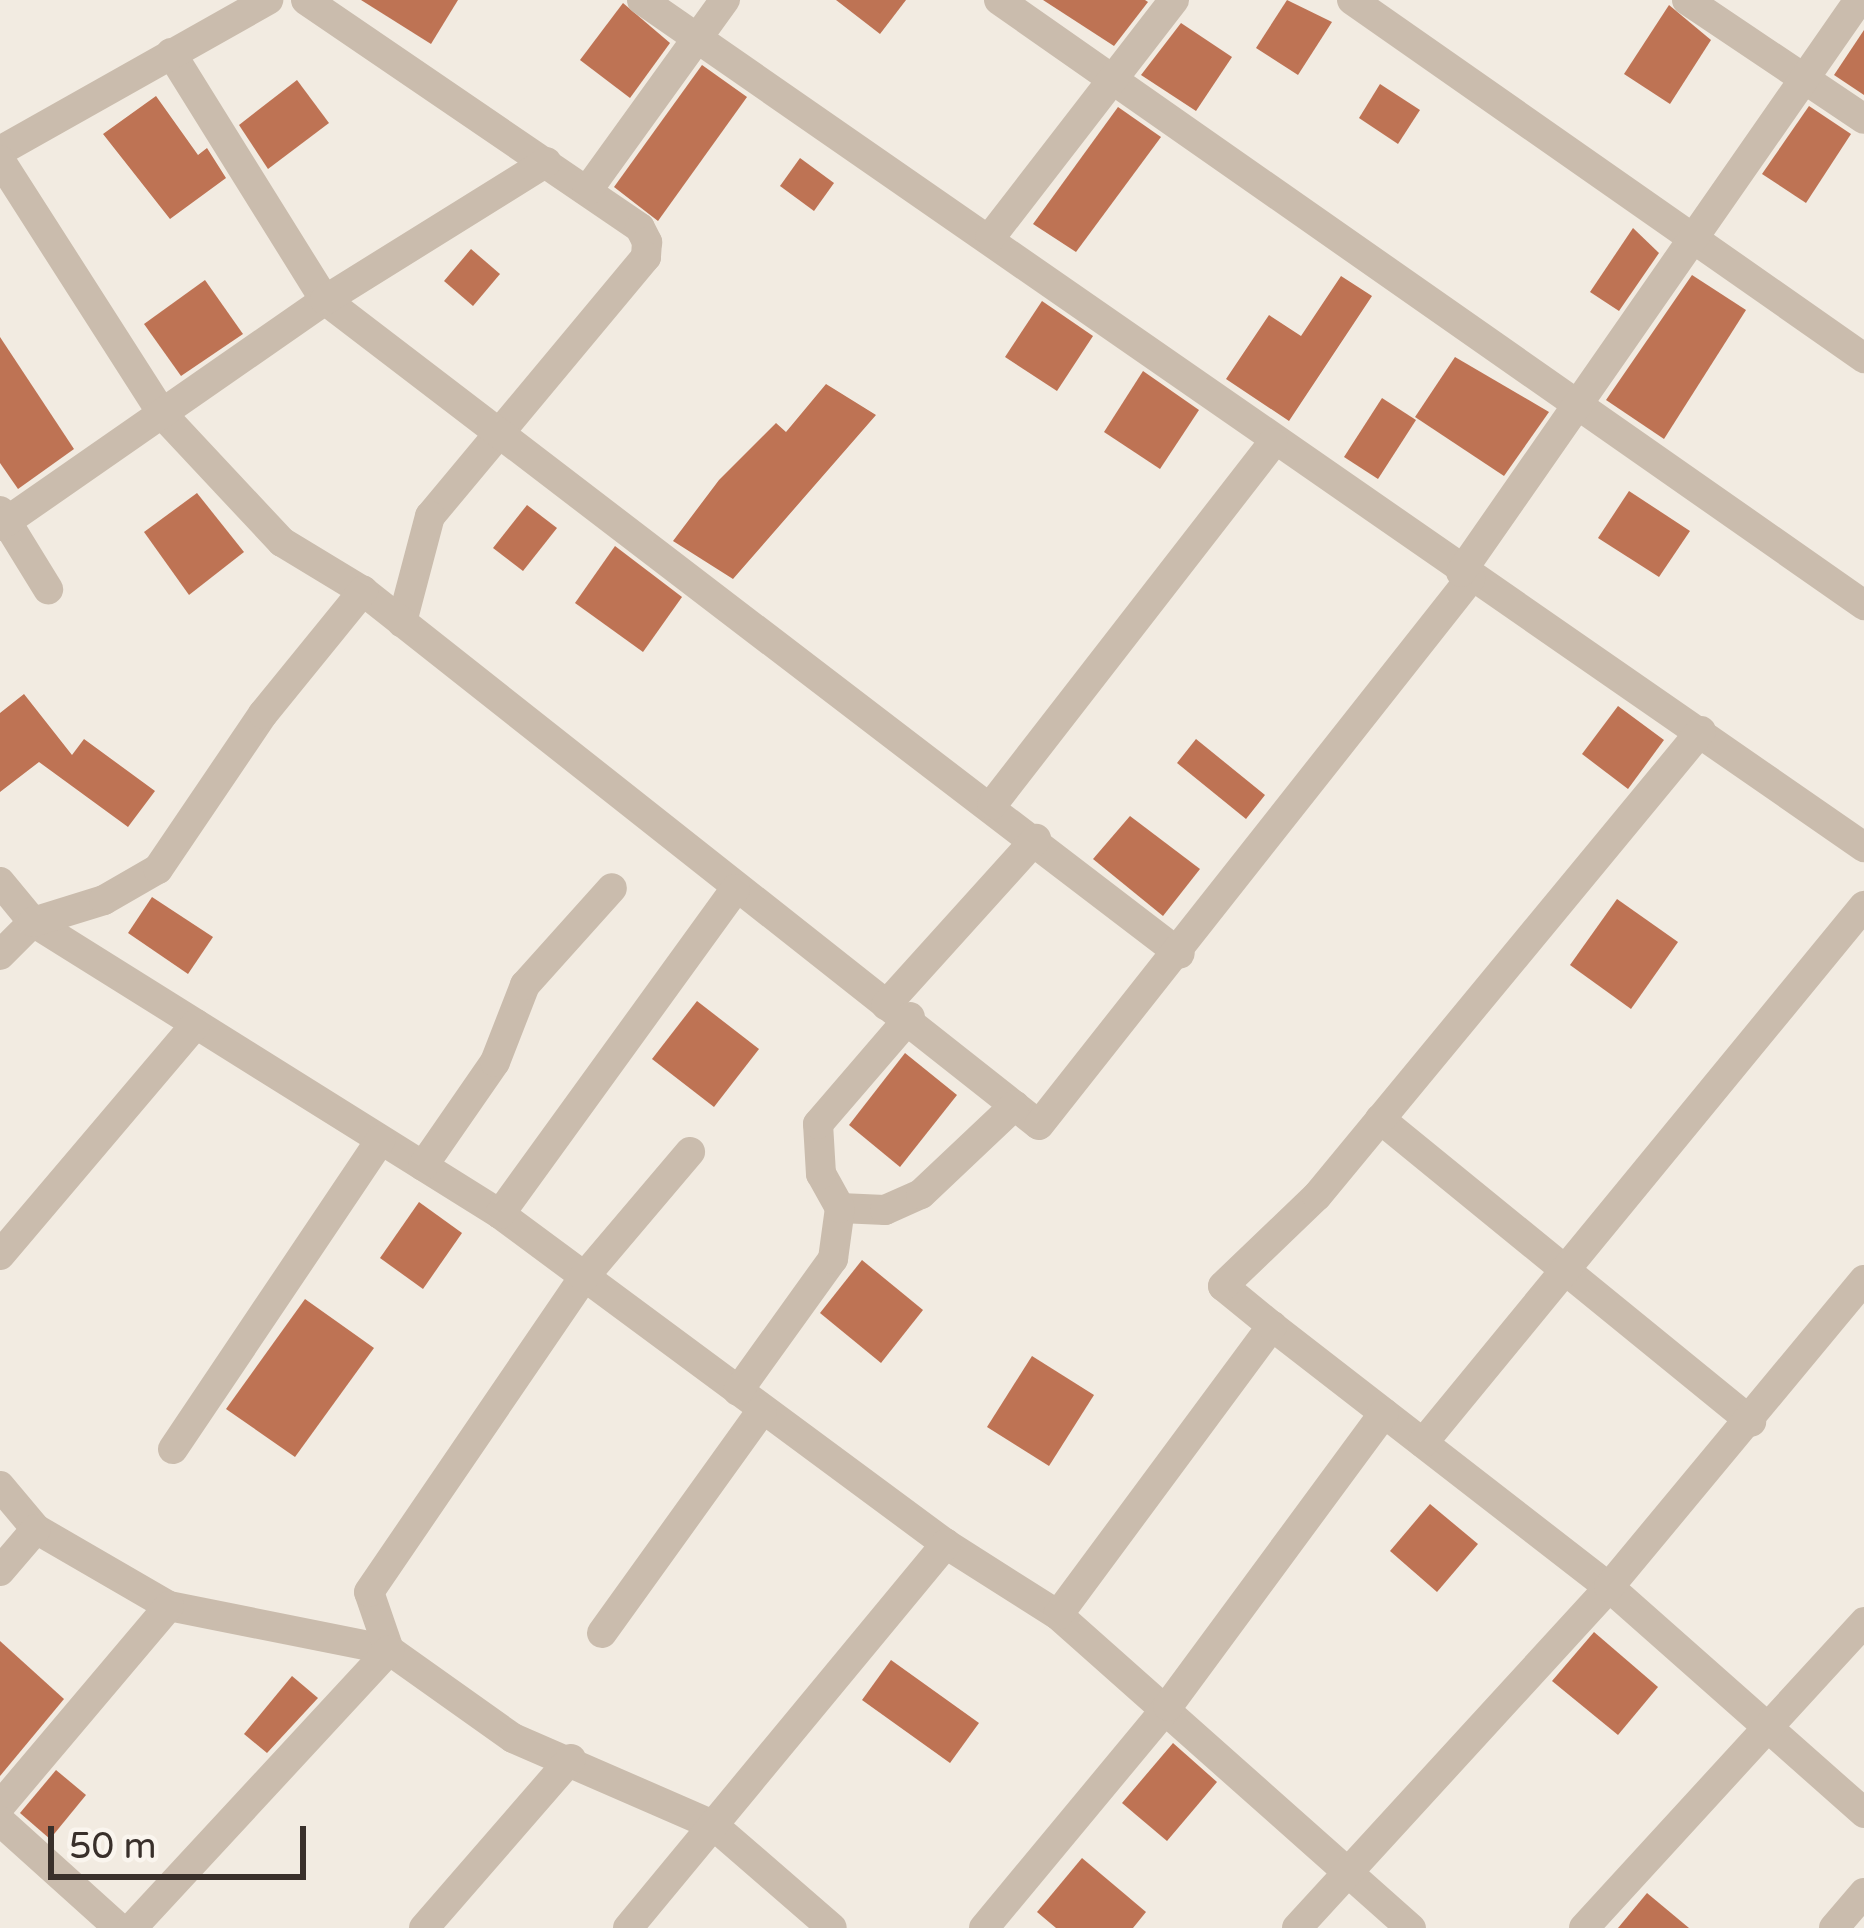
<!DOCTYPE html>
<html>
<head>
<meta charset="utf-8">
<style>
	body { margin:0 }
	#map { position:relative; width:1864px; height:1928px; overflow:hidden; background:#f2ebe1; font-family:"Varela Round",sans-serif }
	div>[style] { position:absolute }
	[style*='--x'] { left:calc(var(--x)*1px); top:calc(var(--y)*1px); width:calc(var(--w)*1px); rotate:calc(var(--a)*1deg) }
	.building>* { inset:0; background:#be7354 }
	.minor>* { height:30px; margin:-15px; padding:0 15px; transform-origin:15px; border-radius:15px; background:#cabcad }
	span { translate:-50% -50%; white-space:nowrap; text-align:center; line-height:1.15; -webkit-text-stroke:12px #faf5ee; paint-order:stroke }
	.scale { position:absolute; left:48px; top:1826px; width:258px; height:54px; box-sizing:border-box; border:6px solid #39302b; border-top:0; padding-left:15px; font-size:36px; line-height:42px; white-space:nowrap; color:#39302b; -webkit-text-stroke:9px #faf5ee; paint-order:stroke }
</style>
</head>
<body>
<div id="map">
	<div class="building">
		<div style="clip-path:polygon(361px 0,458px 0,431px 44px)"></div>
		<div style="clip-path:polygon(836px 0,906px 0,880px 34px)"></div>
		<div style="clip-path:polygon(1043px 0,1145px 0,1148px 2px,1114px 46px)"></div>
		<div style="clip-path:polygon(1287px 0,1332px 22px,1298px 75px,1256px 48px)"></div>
		<div style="clip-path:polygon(623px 3px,670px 43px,630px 98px,580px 60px)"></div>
		<div style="clip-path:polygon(1669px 5px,1711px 40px,1670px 104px,1624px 74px)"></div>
		<div style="clip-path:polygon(1181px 23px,1232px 57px,1196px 111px,1141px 75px)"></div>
		<div style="clip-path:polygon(1864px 30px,1864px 95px,1834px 75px)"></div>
		<div style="clip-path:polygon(702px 65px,747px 97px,658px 221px,614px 187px)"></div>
		<div style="clip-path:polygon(297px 80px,329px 123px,268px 169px,239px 125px)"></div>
		<div style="clip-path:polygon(1380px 84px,1420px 110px,1398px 144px,1359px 118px)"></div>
		<div style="clip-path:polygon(156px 96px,198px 155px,207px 148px,226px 178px,170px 219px,103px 134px)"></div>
		<div style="clip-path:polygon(1809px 106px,1851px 134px,1806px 203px,1762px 174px)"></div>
		<div style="clip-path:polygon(1118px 107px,1161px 137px,1076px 252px,1033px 224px)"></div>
		<div style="clip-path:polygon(800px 158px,834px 183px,814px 211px,780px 186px)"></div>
		<div style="clip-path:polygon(1633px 228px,1659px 253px,1619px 311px,1590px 292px)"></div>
		<div style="clip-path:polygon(471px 249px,500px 274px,473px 306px,444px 281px)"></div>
		<div style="clip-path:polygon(1692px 275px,1746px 310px,1664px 439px,1606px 400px)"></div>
		<div style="clip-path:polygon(1341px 276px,1372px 296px,1289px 421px,1226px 379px,1269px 315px,1301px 336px)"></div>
		<div style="clip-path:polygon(205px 280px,243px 334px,181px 376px,144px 324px)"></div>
		<div style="clip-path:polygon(1042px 301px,1093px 336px,1057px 391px,1005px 357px)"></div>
		<div style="clip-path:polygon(0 337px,74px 449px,18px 489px,0 463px)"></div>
		<div style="clip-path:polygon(1455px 357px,1549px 412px,1504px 476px,1415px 417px)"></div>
		<div style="clip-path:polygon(1143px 371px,1199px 410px,1160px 469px,1104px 432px)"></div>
		<div style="clip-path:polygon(826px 384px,876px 415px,733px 579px,673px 541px,719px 480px,776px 423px,786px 432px)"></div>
		<div style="clip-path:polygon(1382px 398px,1416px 420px,1378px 479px,1344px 457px)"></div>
		<div style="clip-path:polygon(1629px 491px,1690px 531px,1659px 577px,1598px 538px)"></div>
		<div style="clip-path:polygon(197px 493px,244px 552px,189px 595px,144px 532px)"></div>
		<div style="clip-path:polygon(527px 505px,557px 528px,523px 571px,493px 548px)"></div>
		<div style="clip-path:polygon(615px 546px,682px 597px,643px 652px,575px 603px)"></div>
		<div style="clip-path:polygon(24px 694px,72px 755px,84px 739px,155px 791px,128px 827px,39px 762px,0 792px,0 713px)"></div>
		<div style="clip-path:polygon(1618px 706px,1664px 740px,1628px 789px,1582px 754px)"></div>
		<div style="clip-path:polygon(1196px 739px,1265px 795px,1246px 819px,1177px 763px)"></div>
		<div style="clip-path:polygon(1130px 816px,1200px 869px,1163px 916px,1093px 859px)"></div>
		<div style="clip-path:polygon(152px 897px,213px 937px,188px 974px,128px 933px)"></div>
		<div style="clip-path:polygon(1617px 899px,1678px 942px,1631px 1009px,1570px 965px)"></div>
		<div style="clip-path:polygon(697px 1001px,759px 1049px,714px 1107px,652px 1059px)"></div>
		<div style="clip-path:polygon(905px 1053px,957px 1095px,900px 1167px,849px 1125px)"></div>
		<div style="clip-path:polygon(419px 1202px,462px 1233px,423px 1289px,380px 1258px)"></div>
		<div style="clip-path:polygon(862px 1260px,923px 1310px,881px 1363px,820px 1313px)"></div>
		<div style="clip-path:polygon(305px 1299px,374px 1348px,295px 1457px,226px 1409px)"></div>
		<div style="clip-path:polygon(1032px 1356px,1094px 1395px,1049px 1466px,987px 1427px)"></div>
		<div style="clip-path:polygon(1430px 1504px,1478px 1544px,1437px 1592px,1390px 1551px)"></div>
		<div style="clip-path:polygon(1594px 1632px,1658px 1687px,1618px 1735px,1552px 1681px)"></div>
		<div style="clip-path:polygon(0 1641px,64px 1699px,0 1776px)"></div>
		<div style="clip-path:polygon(891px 1660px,979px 1723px,950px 1763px,862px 1700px)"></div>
		<div style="clip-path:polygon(292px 1676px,318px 1698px,267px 1753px,244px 1734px)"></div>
		<div style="clip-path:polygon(1173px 1743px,1217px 1782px,1167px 1841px,1122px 1803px)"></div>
		<div style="clip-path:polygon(56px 1770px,86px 1795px,50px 1839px,20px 1813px)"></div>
		<div style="clip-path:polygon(1082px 1858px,1146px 1912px,1133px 1928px,1056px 1928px,1037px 1912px)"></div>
		<div style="clip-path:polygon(1647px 1893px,1689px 1928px,1618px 1928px)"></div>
	</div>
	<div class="minor">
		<div style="--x:306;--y:0;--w:404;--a:34.3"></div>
		<div style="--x:640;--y:228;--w:16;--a:63"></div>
		<div style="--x:647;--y:242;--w:15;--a:94"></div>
		<div style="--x:646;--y:257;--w:337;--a:129.8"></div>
		<div style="--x:430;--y:516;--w:110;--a:104.8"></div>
		<div style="--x:642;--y:0;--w:1487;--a:34.73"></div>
		<div style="--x:999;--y:0;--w:1056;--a:34.97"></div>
		<div style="--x:1352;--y:0;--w:625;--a:34.96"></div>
		<div style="--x:1687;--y:0;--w:213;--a:33.9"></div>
		<div style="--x:171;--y:53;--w:291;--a:58.1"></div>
		<div style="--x:325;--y:300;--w:1076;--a:37.41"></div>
		<div style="--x:0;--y:151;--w:308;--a:-29.4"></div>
		<div style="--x:0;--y:160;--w:303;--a:57.4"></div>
		<div style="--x:163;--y:415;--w:174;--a:46.9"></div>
		<div style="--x:282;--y:542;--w:95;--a:31.2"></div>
		<div style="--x:363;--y:591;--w:861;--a:38.31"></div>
		<div style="--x:1039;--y:1125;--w:696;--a:-51.71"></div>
		<div style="--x:587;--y:191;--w:236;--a:-54.2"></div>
		<div style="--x:990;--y:238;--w:301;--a:-52.3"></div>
		<div style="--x:0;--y:511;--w:92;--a:58.4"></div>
		<div style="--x:0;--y:526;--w:396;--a:-34.8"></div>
		<div style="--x:325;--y:300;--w:261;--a:-31.9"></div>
		<div style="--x:1461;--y:572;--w:697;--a:-55.17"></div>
		<div style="--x:992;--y:805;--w:458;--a:-52.2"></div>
		<div style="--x:0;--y:882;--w:52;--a:50.5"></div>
		<div style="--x:33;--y:922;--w:551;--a:32.02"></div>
		<div style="--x:500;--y:1214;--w:555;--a:36.5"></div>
		<div style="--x:946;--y:1544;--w:133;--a:32.4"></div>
		<div style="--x:1058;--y:1615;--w:472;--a:41.6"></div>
		<div style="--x:0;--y:955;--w:47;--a:-45"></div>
		<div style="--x:33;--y:922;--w:74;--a:-17.2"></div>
		<div style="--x:104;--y:900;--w:62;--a:-29.9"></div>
		<div style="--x:158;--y:869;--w:187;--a:-55.9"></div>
		<div style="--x:263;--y:714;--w:159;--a:-50.9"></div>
		<div style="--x:886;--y:1005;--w:224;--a:-47.9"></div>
		<div style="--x:1380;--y:1119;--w:479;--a:39.2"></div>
		<div style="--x:423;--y:1166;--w:126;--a:-55.3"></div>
		<div style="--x:495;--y:1062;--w:83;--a:-68.7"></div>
		<div style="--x:525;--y:985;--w:130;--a:-48.1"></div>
		<div style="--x:840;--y:1208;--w:45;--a:2.5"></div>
		<div style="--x:885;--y:1210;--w:39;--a:-24"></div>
		<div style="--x:921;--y:1194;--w:129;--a:-43.4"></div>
		<div style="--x:500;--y:1214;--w:401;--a:-54.1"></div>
		<div style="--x:0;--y:1255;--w:303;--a:-49.7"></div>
		<div style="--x:1272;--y:1326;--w:426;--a:37.8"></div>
		<div style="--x:1609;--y:1587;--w:341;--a:41.5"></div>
		<div style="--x:738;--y:1391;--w:163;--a:-54.3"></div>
		<div style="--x:833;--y:1259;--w:51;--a:-82.2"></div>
		<div style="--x:840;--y:1208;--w:39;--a:-119"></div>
		<div style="--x:821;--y:1174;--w:50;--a:-93.4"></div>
		<div style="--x:818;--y:1124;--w:141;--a:-49.3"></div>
		<div style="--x:1423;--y:1443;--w:695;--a:-50.61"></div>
		<div style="--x:173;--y:1449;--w:372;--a:-56.1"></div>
		<div style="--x:0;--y:1486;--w:56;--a:50.1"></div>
		<div style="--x:36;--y:1529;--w:154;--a:30.1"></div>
		<div style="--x:169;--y:1606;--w:224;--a:11.3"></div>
		<div style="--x:389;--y:1650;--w:152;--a:35.4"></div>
		<div style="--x:513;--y:1738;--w:218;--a:23.5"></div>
		<div style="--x:713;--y:1825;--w:157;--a:40.9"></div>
		<div style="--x:0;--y:1571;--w:55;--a:-49.4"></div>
		<div style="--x:1058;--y:1615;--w:360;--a:-53.5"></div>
		<div style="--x:1272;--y:1326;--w:63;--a:-140.8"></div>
		<div style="--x:1223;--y:1286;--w:130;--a:-43.8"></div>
		<div style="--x:1317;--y:1196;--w:603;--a:-50.45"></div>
		<div style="--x:602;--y:1633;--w:274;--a:-54.3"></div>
		<div style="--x:389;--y:1650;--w:61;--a:-109"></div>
		<div style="--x:369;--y:1592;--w:381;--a:-55.7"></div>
		<div style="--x:584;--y:1277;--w:164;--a:-49.7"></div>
		<div style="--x:0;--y:1806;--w:262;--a:-49.8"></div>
		<div style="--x:0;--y:1821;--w:160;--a:42"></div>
		<div style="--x:132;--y:1928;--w:379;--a:-47.2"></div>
		<div style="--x:424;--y:1928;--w:224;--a:-49"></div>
		<div style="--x:628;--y:1928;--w:499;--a:-50.4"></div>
		<div style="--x:984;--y:1928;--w:288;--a:-50.3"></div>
		<div style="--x:1168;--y:1706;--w:364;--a:-53.6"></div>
		<div style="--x:1297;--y:1928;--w:462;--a:-47.5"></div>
		<div style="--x:1609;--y:1587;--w:399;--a:-50.3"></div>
		<div style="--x:1584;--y:1928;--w:415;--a:-47.5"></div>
		<div style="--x:1834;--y:1928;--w:46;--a:-49.4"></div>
	</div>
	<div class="scale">50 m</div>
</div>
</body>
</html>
